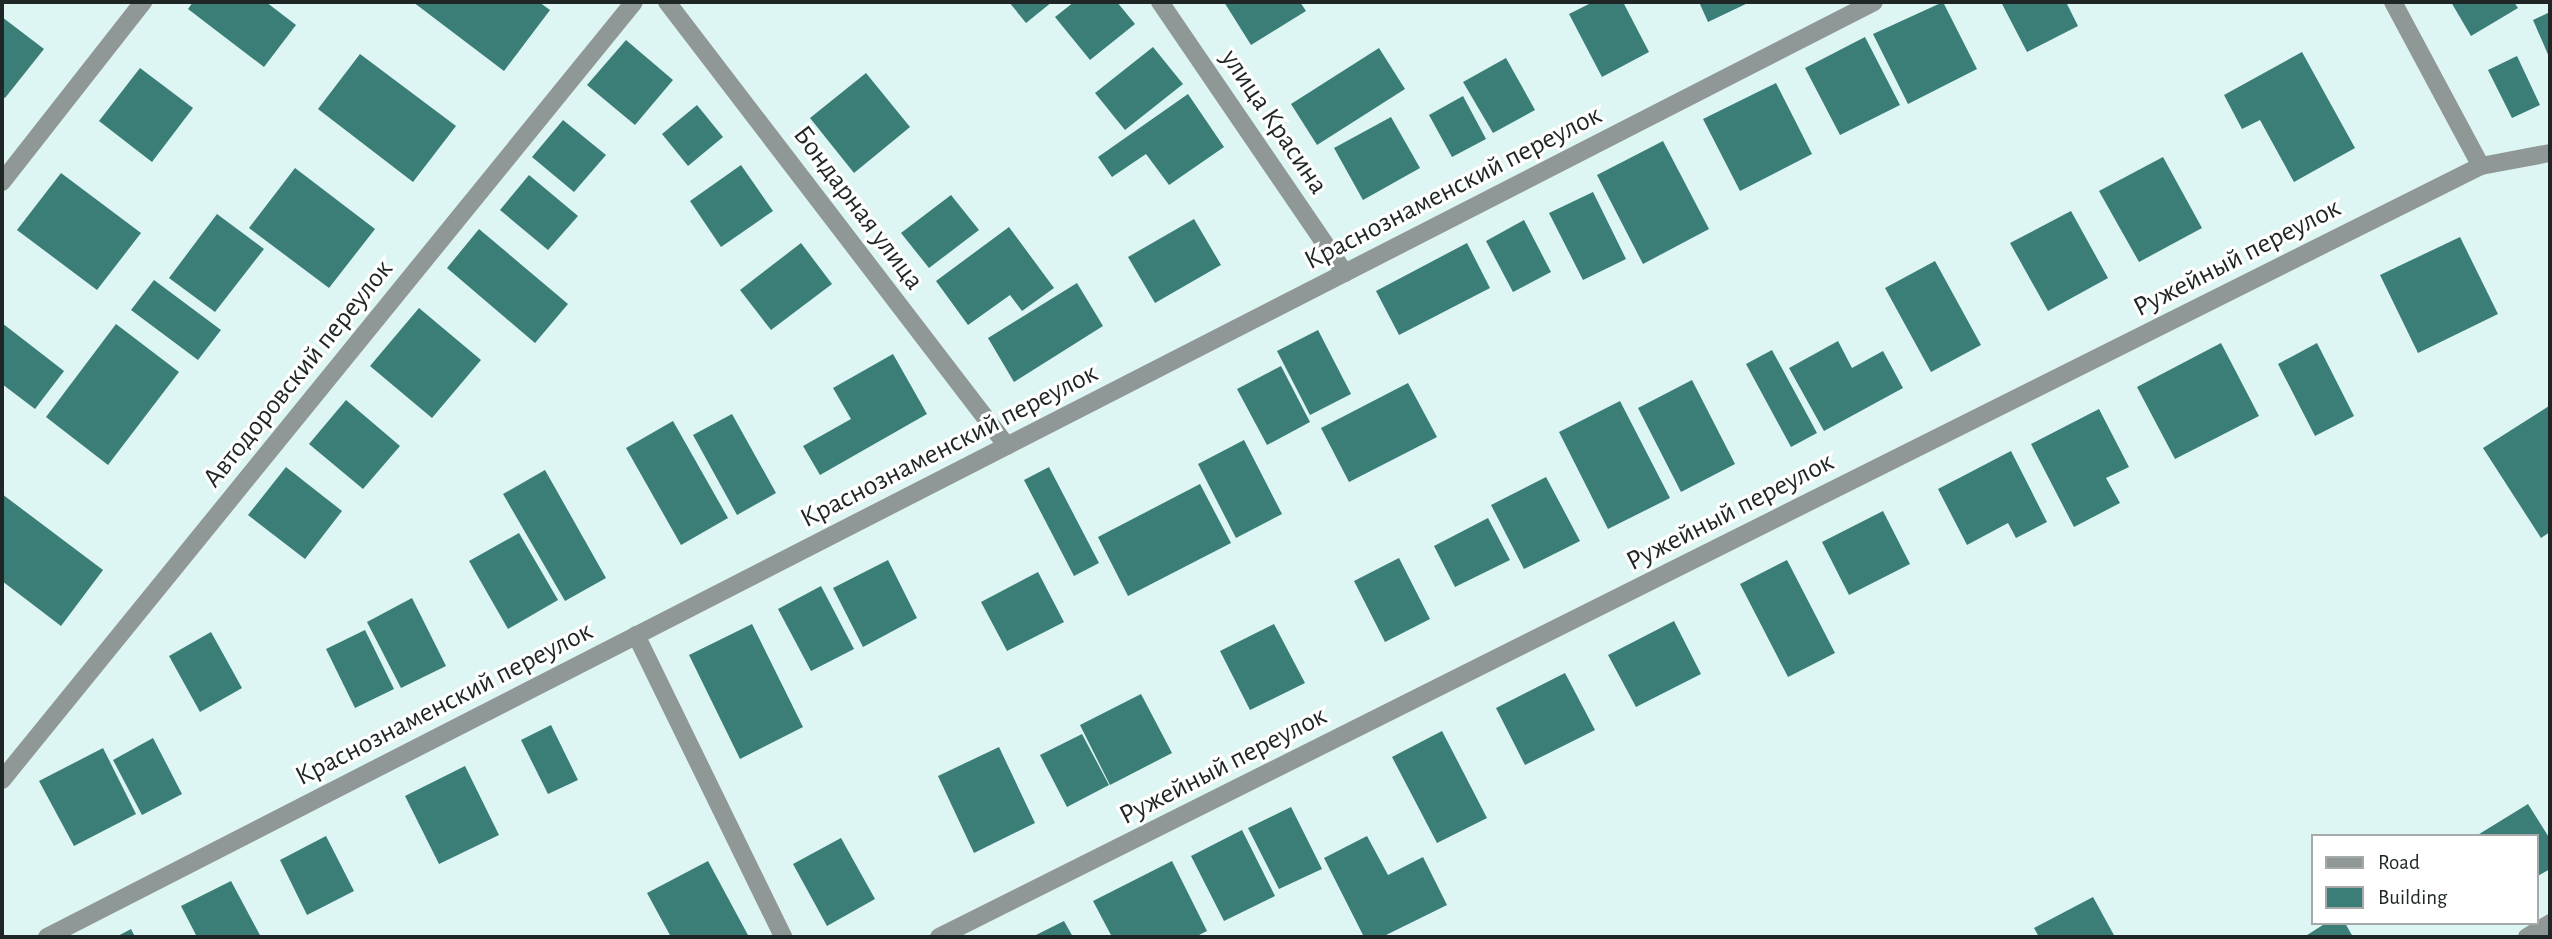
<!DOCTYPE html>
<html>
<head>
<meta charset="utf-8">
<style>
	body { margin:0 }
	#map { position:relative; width:2552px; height:939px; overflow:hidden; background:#def6f3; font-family:"Alegreya Sans",sans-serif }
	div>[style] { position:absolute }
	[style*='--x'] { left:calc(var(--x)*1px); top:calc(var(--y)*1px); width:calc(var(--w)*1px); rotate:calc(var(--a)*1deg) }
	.building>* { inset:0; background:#3a7e77 }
	.minor>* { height:18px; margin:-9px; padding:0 9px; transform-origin:9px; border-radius:9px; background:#8f9897 }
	span { translate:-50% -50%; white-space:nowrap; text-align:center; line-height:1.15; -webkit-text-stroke:6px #fff; paint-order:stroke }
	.street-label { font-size:28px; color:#1f2726 }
	.frame { position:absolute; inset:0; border:4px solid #1f2726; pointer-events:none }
	.legend { position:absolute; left:2311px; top:834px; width:228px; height:91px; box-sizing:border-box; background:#fff; border:2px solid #a5a9a8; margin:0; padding:9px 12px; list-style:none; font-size:21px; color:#1f2726 }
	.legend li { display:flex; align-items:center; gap:14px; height:35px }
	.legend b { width:35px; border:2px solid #a5a9a8 }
</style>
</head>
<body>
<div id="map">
	<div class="building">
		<div style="clip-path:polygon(193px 2px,266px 2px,296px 25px,264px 67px,188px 9px)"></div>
		<div style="clip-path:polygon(413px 2px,539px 2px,550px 10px,504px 71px)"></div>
		<div style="clip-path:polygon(1009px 2px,1052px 2px,1026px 23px)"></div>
		<div style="clip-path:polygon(1074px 2px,1117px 2px,1135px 24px,1090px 60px,1055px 17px)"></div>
		<div style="clip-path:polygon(1224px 2px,1300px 2px,1306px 11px,1251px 45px)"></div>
		<div style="clip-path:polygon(1593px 2px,1623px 2px,1649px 52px,1602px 77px,1569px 14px)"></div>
		<div style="clip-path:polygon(1699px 2px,1750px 2px,1708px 22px)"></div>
		<div style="clip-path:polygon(1943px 2px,1977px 69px,1908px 104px,1873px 34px)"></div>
		<div style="clip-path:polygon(2001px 2px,2066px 2px,2078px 26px,2027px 52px)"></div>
		<div style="clip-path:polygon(2451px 2px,2514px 2px,2518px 8px,2471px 36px)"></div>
		<div style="clip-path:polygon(2550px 12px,2550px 59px,2533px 20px)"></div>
		<div style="clip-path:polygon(2px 17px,44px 49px,5px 98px,2px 96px)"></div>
		<div style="clip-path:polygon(1865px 37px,1900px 105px,1840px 135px,1805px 68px)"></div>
		<div style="clip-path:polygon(626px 40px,673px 80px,635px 125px,587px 85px)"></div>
		<div style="clip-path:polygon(1153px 47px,1183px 84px,1125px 130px,1095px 93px)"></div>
		<div style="clip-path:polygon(1379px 48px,1405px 89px,1317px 145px,1291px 104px)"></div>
		<div style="clip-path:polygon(2302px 52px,2355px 148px,2294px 182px,2260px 120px,2242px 129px,2224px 95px)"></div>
		<div style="clip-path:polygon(360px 54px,456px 126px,413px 182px,318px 109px)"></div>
		<div style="clip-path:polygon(2517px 56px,2540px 105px,2512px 118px,2488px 70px)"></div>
		<div style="clip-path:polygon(1506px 58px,1535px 110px,1493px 133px,1463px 82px)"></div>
		<div style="clip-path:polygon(140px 68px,193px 108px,152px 162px,99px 121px)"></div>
		<div style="clip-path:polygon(866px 73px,910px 127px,854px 173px,810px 118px)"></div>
		<div style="clip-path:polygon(1776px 83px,1812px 154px,1740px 191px,1703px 119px)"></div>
		<div style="clip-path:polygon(1188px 94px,1224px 147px,1169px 185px,1146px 154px,1112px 177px,1098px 157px)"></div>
		<div style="clip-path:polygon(1463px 96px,1486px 139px,1452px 157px,1429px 115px)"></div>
		<div style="clip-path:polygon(697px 105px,723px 137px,688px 166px,662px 134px)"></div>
		<div style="clip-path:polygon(1391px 117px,1420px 168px,1363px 200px,1334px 148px)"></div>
		<div style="clip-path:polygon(563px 120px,606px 155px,574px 192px,532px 157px)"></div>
		<div style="clip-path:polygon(1663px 141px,1709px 229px,1643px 264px,1597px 175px)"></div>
		<div style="clip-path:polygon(2163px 157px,2202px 228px,2139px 262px,2099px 191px)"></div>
		<div style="clip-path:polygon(741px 165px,773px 211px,721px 247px,690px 201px)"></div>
		<div style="clip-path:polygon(295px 168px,375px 229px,329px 288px,249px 228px)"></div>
		<div style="clip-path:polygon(61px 173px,141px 233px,97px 290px,17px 230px)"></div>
		<div style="clip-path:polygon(529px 175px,578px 216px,548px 250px,500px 210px)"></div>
		<div style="clip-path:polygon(1593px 192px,1626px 259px,1583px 280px,1549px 213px)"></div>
		<div style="clip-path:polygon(951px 195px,979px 230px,929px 268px,901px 233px)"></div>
		<div style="clip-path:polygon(2071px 211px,2108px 278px,2048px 311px,2010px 243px)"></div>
		<div style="clip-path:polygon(217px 214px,264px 249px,215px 312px,169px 278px)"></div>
		<div style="clip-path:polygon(1194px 219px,1221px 265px,1155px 303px,1128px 257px)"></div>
		<div style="clip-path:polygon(1524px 220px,1551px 272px,1513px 292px,1486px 241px)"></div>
		<div style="clip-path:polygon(1009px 227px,1054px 288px,1022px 311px,1010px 295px,968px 325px,936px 281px)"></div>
		<div style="clip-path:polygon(479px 229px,568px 304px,535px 343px,447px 268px)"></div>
		<div style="clip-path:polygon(2460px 237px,2498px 314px,2418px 353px,2380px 275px)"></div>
		<div style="clip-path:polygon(801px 243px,832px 284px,771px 330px,740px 290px)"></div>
		<div style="clip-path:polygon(1467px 243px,1490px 288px,1399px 335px,1376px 291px)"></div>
		<div style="clip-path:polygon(1935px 261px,1981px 345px,1931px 372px,1885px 288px)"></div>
		<div style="clip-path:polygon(154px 280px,221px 330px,198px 360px,131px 310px)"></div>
		<div style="clip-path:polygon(1077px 283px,1103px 326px,1014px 382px,988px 338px)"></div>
		<div style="clip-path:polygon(419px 308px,481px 360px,432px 418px,370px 366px)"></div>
		<div style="clip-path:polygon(2px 323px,64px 371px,35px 409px,2px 384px)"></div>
		<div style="clip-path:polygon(116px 324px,179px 372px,108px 465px,46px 417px)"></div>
		<div style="clip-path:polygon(1318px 330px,1351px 394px,1310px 415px,1277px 351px)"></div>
		<div style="clip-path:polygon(1838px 341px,1852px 368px,1883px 351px,1903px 388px,1824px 431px,1789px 368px)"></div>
		<div style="clip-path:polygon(2221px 343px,2259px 416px,2175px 459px,2137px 387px)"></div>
		<div style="clip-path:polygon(2317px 343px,2354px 416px,2315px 436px,2278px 364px)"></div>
		<div style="clip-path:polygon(1772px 350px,1817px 433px,1791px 447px,1746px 364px)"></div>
		<div style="clip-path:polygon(893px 354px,927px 414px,820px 475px,803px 446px,851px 419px,833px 388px)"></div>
		<div style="clip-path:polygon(1281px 366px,1310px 422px,1267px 445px,1237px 389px)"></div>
		<div style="clip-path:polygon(1692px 380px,1735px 464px,1681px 492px,1638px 408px)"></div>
		<div style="clip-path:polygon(1408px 383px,1437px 437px,1349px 482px,1321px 428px)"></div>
		<div style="clip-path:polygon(346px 400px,400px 446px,363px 489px,309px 444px)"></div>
		<div style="clip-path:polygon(1620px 401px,1670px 498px,1608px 529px,1559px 432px)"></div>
		<div style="clip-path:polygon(2549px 406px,2550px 532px,2541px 538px,2483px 448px)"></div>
		<div style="clip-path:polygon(2099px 409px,2129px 467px,2106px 478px,2120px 503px,2074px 527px,2031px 444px)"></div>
		<div style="clip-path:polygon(732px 414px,776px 493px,737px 515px,693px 435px)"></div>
		<div style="clip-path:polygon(673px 421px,728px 518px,681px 545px,626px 448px)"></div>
		<div style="clip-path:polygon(1244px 440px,1282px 514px,1236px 538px,1198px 464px)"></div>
		<div style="clip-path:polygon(2011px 451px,2047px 522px,2016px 538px,2008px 523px,1967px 545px,1938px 489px)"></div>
		<div style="clip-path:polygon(286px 467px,342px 511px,305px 559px,248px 515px)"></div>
		<div style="clip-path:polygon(1049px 467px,1099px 563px,1074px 576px,1024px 480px)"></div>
		<div style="clip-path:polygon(545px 470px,606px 578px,565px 601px,503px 494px)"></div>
		<div style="clip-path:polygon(1546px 477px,1580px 541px,1524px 569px,1491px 505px)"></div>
		<div style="clip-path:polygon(1200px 484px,1231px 543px,1128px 596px,1098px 537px)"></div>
		<div style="clip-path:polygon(2px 494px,103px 570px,61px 626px,2px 581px)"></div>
		<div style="clip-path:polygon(1883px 511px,1910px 564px,1849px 595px,1822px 542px)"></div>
		<div style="clip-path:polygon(1488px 518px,1510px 560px,1455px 587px,1434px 546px)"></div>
		<div style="clip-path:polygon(519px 533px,558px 600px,508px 629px,469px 561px)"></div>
		<div style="clip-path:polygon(1399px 558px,1430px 619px,1385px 642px,1354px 581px)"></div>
		<div style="clip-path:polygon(888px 560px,917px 618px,863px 647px,833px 588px)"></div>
		<div style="clip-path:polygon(1787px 560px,1835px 653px,1788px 677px,1740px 584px)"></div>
		<div style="clip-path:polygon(1038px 572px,1064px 622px,1007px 651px,981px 602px)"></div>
		<div style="clip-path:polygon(821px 586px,854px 649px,811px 671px,778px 609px)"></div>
		<div style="clip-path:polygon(412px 598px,446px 666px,401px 688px,367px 622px)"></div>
		<div style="clip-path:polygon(1674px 621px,1701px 674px,1636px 707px,1608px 655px)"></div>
		<div style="clip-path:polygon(752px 624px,803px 727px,740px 759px,689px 655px)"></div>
		<div style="clip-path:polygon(1274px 624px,1305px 683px,1250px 710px,1220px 651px)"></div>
		<div style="clip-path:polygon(365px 630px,394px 689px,355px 708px,326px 649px)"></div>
		<div style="clip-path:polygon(211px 632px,242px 688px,200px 712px,169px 656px)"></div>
		<div style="clip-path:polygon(1565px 673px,1595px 730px,1525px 765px,1496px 708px)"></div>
		<div style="clip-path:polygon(1141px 694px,1172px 753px,1110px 785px,1080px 725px)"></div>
		<div style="clip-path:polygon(551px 725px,578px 780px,548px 794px,521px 740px)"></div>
		<div style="clip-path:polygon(1442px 731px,1487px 818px,1437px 843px,1392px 757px)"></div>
		<div style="clip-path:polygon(1082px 734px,1109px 785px,1067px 807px,1040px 755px)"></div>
		<div style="clip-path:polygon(153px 738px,182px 794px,142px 815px,113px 760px)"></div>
		<div style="clip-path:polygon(999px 747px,1035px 823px,974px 853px,938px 776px)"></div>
		<div style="clip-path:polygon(103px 748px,136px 814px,74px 846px,39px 781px)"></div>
		<div style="clip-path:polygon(465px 766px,499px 835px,439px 864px,405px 796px)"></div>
		<div style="clip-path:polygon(2528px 804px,2550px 839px,2550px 869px,2536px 877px,2536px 836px,2476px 836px)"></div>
		<div style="clip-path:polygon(1291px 807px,1322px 869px,1279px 889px,1248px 828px)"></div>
		<div style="clip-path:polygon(1242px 830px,1275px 896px,1224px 921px,1191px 856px)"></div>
		<div style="clip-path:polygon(326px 836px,354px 891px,307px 915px,280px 860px)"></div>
		<div style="clip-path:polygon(1367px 836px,1388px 875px,1423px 857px,1447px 905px,1382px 937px,1364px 937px,1324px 858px)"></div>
		<div style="clip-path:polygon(841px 838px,875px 899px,827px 926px,793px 864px)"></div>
		<div style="clip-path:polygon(708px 861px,749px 937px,671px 937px,647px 893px)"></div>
		<div style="clip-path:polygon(1172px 861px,1207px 931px,1195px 937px,1112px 937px,1093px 901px)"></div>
		<div style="clip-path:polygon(231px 881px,261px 937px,197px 937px,181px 906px)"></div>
		<div style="clip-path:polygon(2093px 897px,2115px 937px,2039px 937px,2034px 928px)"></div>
		<div style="clip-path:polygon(1064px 921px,1073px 937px,1032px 937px)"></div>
		<div style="clip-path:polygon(2326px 923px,2345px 923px,2353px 937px,2304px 937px)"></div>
		<div style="clip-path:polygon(131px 929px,135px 937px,116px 937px)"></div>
	</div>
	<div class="minor">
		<div style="--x:667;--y:2;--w:559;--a:52.56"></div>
		<div style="--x:1160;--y:2;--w:328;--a:55.7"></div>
		<div style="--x:2393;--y:2;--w:186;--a:61.8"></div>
		<div style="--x:2;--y:182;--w:229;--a:-51.9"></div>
		<div style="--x:636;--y:635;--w:336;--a:64"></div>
		<div style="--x:2;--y:780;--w:1002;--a:-50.91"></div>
		<div style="--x:47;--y:937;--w:2052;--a:-27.1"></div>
		<div style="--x:939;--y:937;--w:1724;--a:-26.57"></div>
		<div style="--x:2481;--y:166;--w:70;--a:-10.7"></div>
		<div style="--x:2527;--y:937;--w:27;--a:-31"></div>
	</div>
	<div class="street-label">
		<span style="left:1274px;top:122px;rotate:56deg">улица Красина</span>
		<span style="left:1453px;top:188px;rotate:-27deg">Краснознаменский переулок</span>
		<span style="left:858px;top:208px;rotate:53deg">Бондарная улица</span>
		<span style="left:2237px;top:258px;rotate:-27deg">Ружейный переулок</span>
		<span style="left:298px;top:374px;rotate:-51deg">Автодоровский переулок</span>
		<span style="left:949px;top:446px;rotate:-27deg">Краснознаменский переулок</span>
		<span style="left:1730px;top:512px;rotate:-27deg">Ружейный переулок</span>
		<span style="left:444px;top:704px;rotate:-27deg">Краснознаменский переулок</span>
		<span style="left:1223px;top:766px;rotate:-27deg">Ружейный переулок</span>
	</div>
	<div class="frame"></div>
	<ul class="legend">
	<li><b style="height:9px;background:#8f9897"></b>Road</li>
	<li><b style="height:19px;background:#3a7e77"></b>Building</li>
	</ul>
</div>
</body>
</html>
